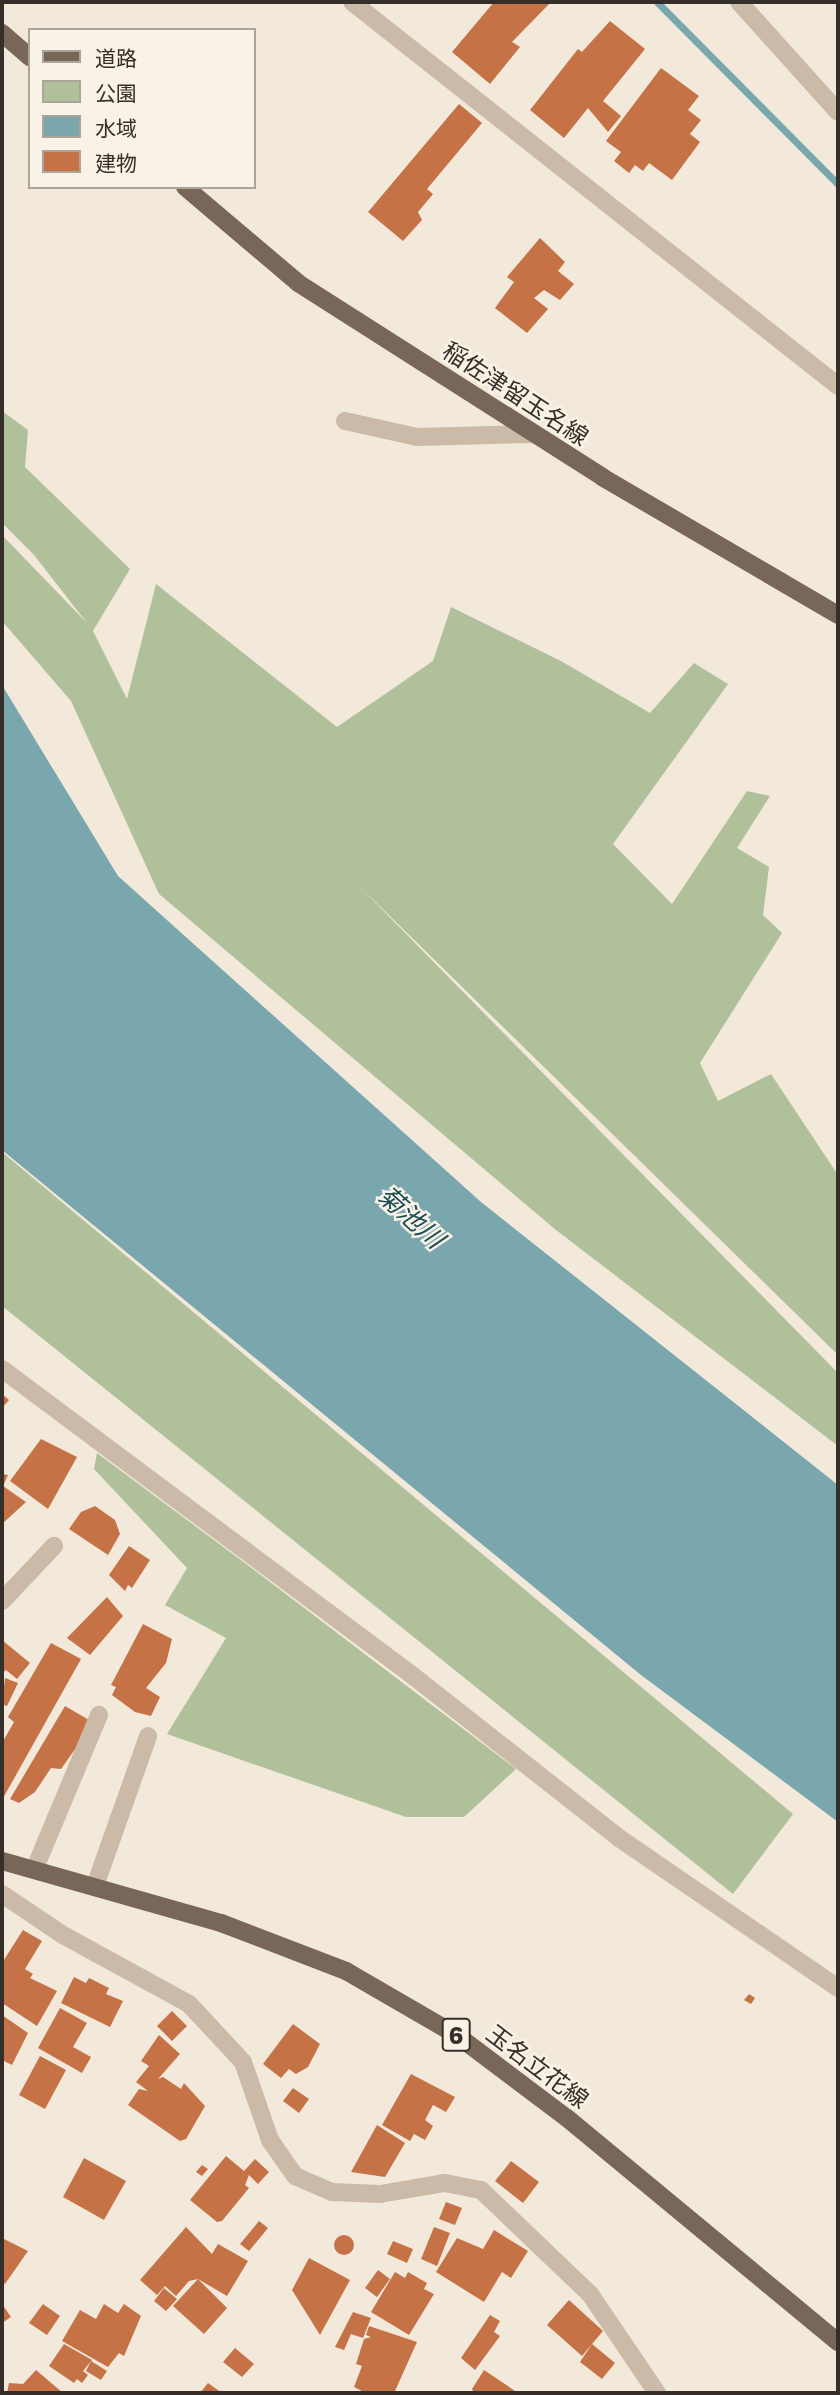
<!DOCTYPE html>
<html>
<head>
<meta charset="utf-8">
<style>
	body { margin:0 }
	#map { position:relative; width:840px; height:2395px; overflow:hidden; background:#f2e9db; font-family:"Golos Text","Noto Sans JP",sans-serif }
	div>[style] { position:absolute }
	[style*='--x'] { left:calc(var(--x)*1px); top:calc(var(--y)*1px); width:calc(var(--w)*1px); rotate:calc(var(--a)*1deg) }
	.green>* { inset:0; background:#b0c09b }
	.water>* { inset:0; background:#7aa7ae }
	.stream>* { height:7px; margin:-3.5px; padding:0 3.5px; transform-origin:3.5px; border-radius:3.5px; background:#7aa7ae }
	.building>* { inset:0; background:#c57246 }
	.round { border-radius:50% }
	.minor>* { height:18px; margin:-9px; padding:0 9px; transform-origin:9px; border-radius:9px; background:#cabaa7 }
	.major>* { height:18px; margin:-9px; padding:0 9px; transform-origin:9px; border-radius:9px; background:#786659 }
	span { translate:-50% -50%; white-space:nowrap; text-align:center; line-height:1.15; -webkit-text-stroke:5px #f9f3e7; paint-order:stroke }
	.shield-label span { padding:2px 5px; background:#f9f3e7; border:2px solid; border-radius:5px; -webkit-text-stroke-width:0 }
	.shield-label { font-size:23px; color:#362e28; font-weight:700 }
	.street-label { font-size:24px; color:#362e28 }
	.water-label { font-size:26px; color:#1d4d57; font-style:italic }
	.frame { position:absolute; inset:0; border:4px solid #362e28; pointer-events:none }
	.legend { position:absolute; left:28px; top:28px; width:228px; height:161px; box-sizing:border-box; background:#f9f3e7; border:2px solid #aba49b; margin:0; padding:9px 12px; list-style:none; font-size:21px; color:#362e28 }
	.legend li { display:flex; align-items:center; gap:14px; height:35px }
	.legend b { width:35px; border:2px solid #aba49b }
</style>
</head>
<body>
<div id="map">
	<div class="green">
		<div style="clip-path:polygon(2px 411px,28px 430px,25px 467px,130px 569px,93px 631px,127px 699px,156px 584px,337px 727px,433px 661px,451px 607px,561px 661px,650px 713px,694px 663px,728px 684px,613px 844px,672px 904px,747px 791px,770px 796px,737px 848px,769px 867px,763px 915px,782px 933px,700px 1063px,718px 1101px,771px 1074px,838px 1175px,838px 1355px,357px 884px,838px 1373px,838px 1446px,556px 1230px,159px 894px,71px 701px,2px 621px,2px 535px,87px 623px,34px 555px,2px 523px)"></div>
		<div style="clip-path:polygon(2px 1152px,793px 1814px,733px 1894px,2px 1306px)"></div>
		<div style="clip-path:polygon(97px 1453px,257px 1572px,516px 1769px,464px 1817px,406px 1817px,167px 1734px,226px 1638px,165px 1605px,187px 1568px,94px 1469px)"></div>
	</div>
	<div class="water">
		<div style="clip-path:polygon(2px 685px,118px 876px,481px 1202px,838px 1485px,838px 1822px,641px 1675px,2px 1150px)"></div>
	</div>
	<div class="stream">
		<div style="--x:657;--y:2;--w:257;--a:45.2"></div>
	</div>
	<div class="building">
		<div style="clip-path:polygon(494px 2px,551px 2px,512px 42px,520px 47px,490px 84px,452px 52px)"></div>
		<div style="clip-path:polygon(610px 21px,645px 49px,603px 101px,621px 116px,608px 132px,588px 108px,564px 138px,530px 110px,578px 49px,582px 52px)"></div>
		<div style="clip-path:polygon(661px 68px,699px 96px,688px 110px,701px 120px,690px 134px,700px 142px,672px 180px,649px 163px,643px 171px,635px 165px,629px 173px,614px 161px,621px 152px,606px 141px)"></div>
		<div style="clip-path:polygon(459px 104px,482px 123px,427px 189px,433px 194px,418px 212px,422px 220px,403px 241px,368px 212px)"></div>
		<div style="clip-path:polygon(540px 238px,565px 262px,558px 271px,574px 284px,560px 300px,544px 290px,534px 298px,548px 309px,527px 333px,495px 308px,514px 282px,507px 277px)"></div>
		<div style="clip-path:polygon(2px 1394px,9px 1400px,2px 1408px)"></div>
		<div style="clip-path:polygon(41px 1439px,77px 1457px,48px 1509px,10px 1481px)"></div>
		<div style="clip-path:polygon(2px 1474px,8px 1475px,3px 1486px,26px 1502px,2px 1524px)"></div>
		<div style="clip-path:polygon(95px 1506px,115px 1520px,120px 1534px,108px 1555px,69px 1529px,81px 1512px)"></div>
		<div style="clip-path:polygon(129px 1546px,150px 1560px,132px 1588px,128px 1585px,125px 1591px,109px 1575px)"></div>
		<div style="clip-path:polygon(107px 1597px,123px 1616px,90px 1655px,67px 1638px)"></div>
		<div style="clip-path:polygon(143px 1624px,172px 1639px,166px 1663px,146px 1688px,160px 1697px,151px 1716px,135px 1712px,112px 1695px,116px 1687px,111px 1685px)"></div>
		<div style="clip-path:polygon(2px 1640px,30px 1663px,17px 1679px,6px 1670px,2px 1674px)"></div>
		<div style="clip-path:polygon(51px 1643px,81px 1659px,2px 1800px,2px 1743px,14px 1722px,8px 1717px)"></div>
		<div style="clip-path:polygon(5px 1678px,18px 1683px,7px 1706px,2px 1704px)"></div>
		<div style="clip-path:polygon(65px 1706px,89px 1720px,78px 1745px,61px 1769px,51px 1768px,35px 1792px,19px 1803px,10px 1799px)"></div>
		<div style="clip-path:polygon(23px 1930px,42px 1941px,25px 1969px,33px 1974px,30px 1978px,57px 1991px,37px 2026px,2px 2003px,2px 1963px)"></div>
		<div style="clip-path:polygon(74px 1977px,86px 1983px,89px 1978px,109px 1988px,106px 1994px,123px 2001px,110px 2027px,61px 2003px)"></div>
		<div style="clip-path:polygon(749px 1994px,755px 1998px,751px 2004px,744px 2000px)"></div>
		<div style="clip-path:polygon(60px 2008px,87px 2023px,73px 2047px,91px 2057px,82px 2073px,38px 2048px)"></div>
		<div style="clip-path:polygon(172px 2011px,187px 2026px,172px 2041px,157px 2026px)"></div>
		<div style="clip-path:polygon(2px 2015px,28px 2033px,12px 2065px,2px 2060px)"></div>
		<div style="clip-path:polygon(293px 2024px,320px 2044px,308px 2067px,296px 2074px,289px 2069px,281px 2078px,263px 2064px)"></div>
		<div style="clip-path:polygon(159px 2035px,180px 2054px,158px 2079px,163px 2077px,181px 2089px,184px 2083px,205px 2106px,186px 2139px,180px 2141px,128px 2105px,139px 2089px,148px 2091px,136px 2082px,149px 2066px,141px 2061px)"></div>
		<div style="clip-path:polygon(40px 2056px,66px 2070px,45px 2109px,19px 2095px)"></div>
		<div style="clip-path:polygon(411px 2074px,455px 2097px,446px 2112px,433px 2105px,425px 2120px,433px 2126px,425px 2140px,414px 2134px,410px 2141px,382px 2125px)"></div>
		<div style="clip-path:polygon(293px 2088px,309px 2099px,299px 2113px,283px 2101px)"></div>
		<div style="clip-path:polygon(377px 2125px,405px 2143px,385px 2177px,351px 2172px)"></div>
		<div style="clip-path:polygon(226px 2156px,244px 2171px,255px 2159px,269px 2172px,258px 2184px,249px 2175px,245px 2185px,249px 2188px,222px 2221px,217px 2222px,190px 2200px)"></div>
		<div style="clip-path:polygon(84px 2158px,126px 2181px,104px 2220px,63px 2197px)"></div>
		<div style="clip-path:polygon(511px 2161px,539px 2182px,523px 2203px,495px 2181px)"></div>
		<div style="clip-path:polygon(202px 2165px,208px 2169px,202px 2176px,196px 2172px)"></div>
		<div style="clip-path:polygon(446px 2202px,462px 2208px,455px 2225px,439px 2219px)"></div>
		<div style="clip-path:polygon(259px 2221px,268px 2228px,249px 2251px,240px 2244px)"></div>
		<div style="clip-path:polygon(186px 2227px,212px 2254px,218px 2244px,248px 2261px,227px 2296px,198px 2279px,189px 2281px,176px 2296px,165px 2286px,157px 2295px,140px 2280px)"></div>
		<div style="clip-path:polygon(434px 2227px,450px 2233px,437px 2266px,421px 2259px)"></div>
		<div style="clip-path:polygon(494px 2230px,528px 2251px,511px 2278px,502px 2272px,484px 2302px,436px 2272px,457px 2238px,483px 2249px)"></div>
		<div class="round" style="left:334px;top:2235px;width:20px;height:20px"></div>
		<div style="clip-path:polygon(2px 2238px,28px 2251px,5px 2284px,2px 2282px)"></div>
		<div style="clip-path:polygon(393px 2241px,413px 2249px,407px 2263px,387px 2254px)"></div>
		<div style="clip-path:polygon(309px 2258px,350px 2280px,320px 2335px,292px 2290px)"></div>
		<div style="clip-path:polygon(378px 2270px,390px 2279px,377px 2297px,365px 2288px)"></div>
		<div style="clip-path:polygon(395px 2272px,405px 2278px,408px 2272px,427px 2283px,424px 2289px,434px 2294px,409px 2335px,371px 2312px)"></div>
		<div style="clip-path:polygon(198px 2279px,227px 2308px,204px 2334px,173px 2306px)"></div>
		<div style="clip-path:polygon(164px 2288px,177px 2299px,166px 2311px,154px 2301px)"></div>
		<div style="clip-path:polygon(569px 2300px,603px 2331px,582px 2356px,547px 2325px)"></div>
		<div style="clip-path:polygon(2px 2304px,11px 2317px,2px 2323px)"></div>
		<div style="clip-path:polygon(43px 2304px,60px 2316px,47px 2335px,29px 2323px)"></div>
		<div style="clip-path:polygon(104px 2304px,118px 2313px,124px 2304px,141px 2316px,124px 2356px,119px 2353px,108px 2367px,62px 2341px,80px 2310px,96px 2319px)"></div>
		<div style="clip-path:polygon(353px 2312px,371px 2318px,363px 2338px,351px 2334px,344px 2350px,335px 2347px)"></div>
		<div style="clip-path:polygon(490px 2315px,500px 2321px,494px 2332px,500px 2336px,475px 2370px,461px 2358px)"></div>
		<div style="clip-path:polygon(369px 2326px,417px 2342px,395px 2391px,400px 2393px,366px 2393px,354px 2387px,362px 2366px,356px 2364px,364px 2339px,371px 2337px,366px 2335px)"></div>
		<div style="clip-path:polygon(64px 2344px,92px 2360px,83px 2371px,88px 2375px,82px 2383px,77px 2379px,74px 2383px,49px 2366px)"></div>
		<div style="clip-path:polygon(592px 2344px,615px 2363px,602px 2379px,580px 2362px)"></div>
		<div style="clip-path:polygon(235px 2348px,254px 2364px,242px 2377px,223px 2362px)"></div>
		<div style="clip-path:polygon(91px 2361px,107px 2371px,101px 2380px,86px 2371px)"></div>
		<div style="clip-path:polygon(36px 2370px,63px 2393px,7px 2393px,9px 2383px,23px 2384px)"></div>
		<div style="clip-path:polygon(484px 2370px,518px 2393px,474px 2393px,472px 2389px)"></div>
		<div style="clip-path:polygon(208px 2383px,222px 2393px,200px 2393px)"></div>
	</div>
	<div class="minor">
		<div style="--x:352;--y:2;--w:619;--a:38.31"></div>
		<div style="--x:739;--y:2;--w:148;--a:48"></div>
		<div style="--x:345;--y:421;--w:74;--a:12.5"></div>
		<div style="--x:417;--y:437;--w:118;--a:-1.5"></div>
		<div style="--x:2;--y:1369;--w:512;--a:36.74"></div>
		<div style="--x:412;--y:1675;--w:263;--a:38.2"></div>
		<div style="--x:619;--y:1838;--w:265;--a:34.4"></div>
		<div style="--x:2;--y:1601;--w:76;--a:-46.6"></div>
		<div style="--x:35;--y:1868;--w:166;--a:-67.3"></div>
		<div style="--x:95;--y:1886;--w:159;--a:-70.5"></div>
		<div style="--x:2;--y:1894;--w:73;--a:33.9"></div>
		<div style="--x:63;--y:1935;--w:144;--a:28.7"></div>
		<div style="--x:189;--y:2004;--w:79;--a:47"></div>
		<div style="--x:243;--y:2062;--w:83;--a:70.9"></div>
		<div style="--x:270;--y:2140;--w:44;--a:55.2"></div>
		<div style="--x:295;--y:2176;--w:40;--a:23.4"></div>
		<div style="--x:332;--y:2192;--w:48;--a:2.4"></div>
		<div style="--x:380;--y:2194;--w:66;--a:-9.6"></div>
		<div style="--x:445;--y:2183;--w:37;--a:11"></div>
		<div style="--x:481;--y:2190;--w:151;--a:43.7"></div>
		<div style="--x:590;--y:2294;--w:120;--a:55.9"></div>
	</div>
	<div class="major">
		<div style="--x:2;--y:33;--w:37;--a:41"></div>
		<div style="--x:185;--y:187;--w:148;--a:40.3"></div>
		<div style="--x:298;--y:283;--w:361;--a:32.5"></div>
		<div style="--x:602;--y:477;--w:273;--a:30.3"></div>
		<div style="--x:2;--y:1861;--w:228;--a:15.8"></div>
		<div style="--x:221;--y:1923;--w:134;--a:21"></div>
		<div style="--x:346;--y:1971;--w:129;--a:30.1"></div>
		<div style="--x:458;--y:2036;--w:136;--a:37"></div>
		<div style="--x:567;--y:2118;--w:352;--a:39.6"></div>
	</div>
	<div class="shield-label">
		<span style="left:456px;top:2035px">6</span>
	</div>
	<div class="street-label">
		<span style="left:516px;top:393px;rotate:33deg">稲佐津留玉名線</span>
		<span style="left:538px;top:2066px;rotate:37deg">玉名立花線</span>
	</div>
	<div class="water-label">
		<span style="left:411px;top:1217px;rotate:42deg">菊池川</span>
	</div>
	<div class="frame"></div>
	<ul class="legend">
	<li><b style="height:9px;background:#786659"></b>道路</li>
	<li><b style="height:19px;background:#b0c09b"></b>公園</li>
	<li><b style="height:19px;background:#7aa7ae"></b>水域</li>
	<li><b style="height:19px;background:#c57246"></b>建物</li>
	</ul>
</div>
</body>
</html>
